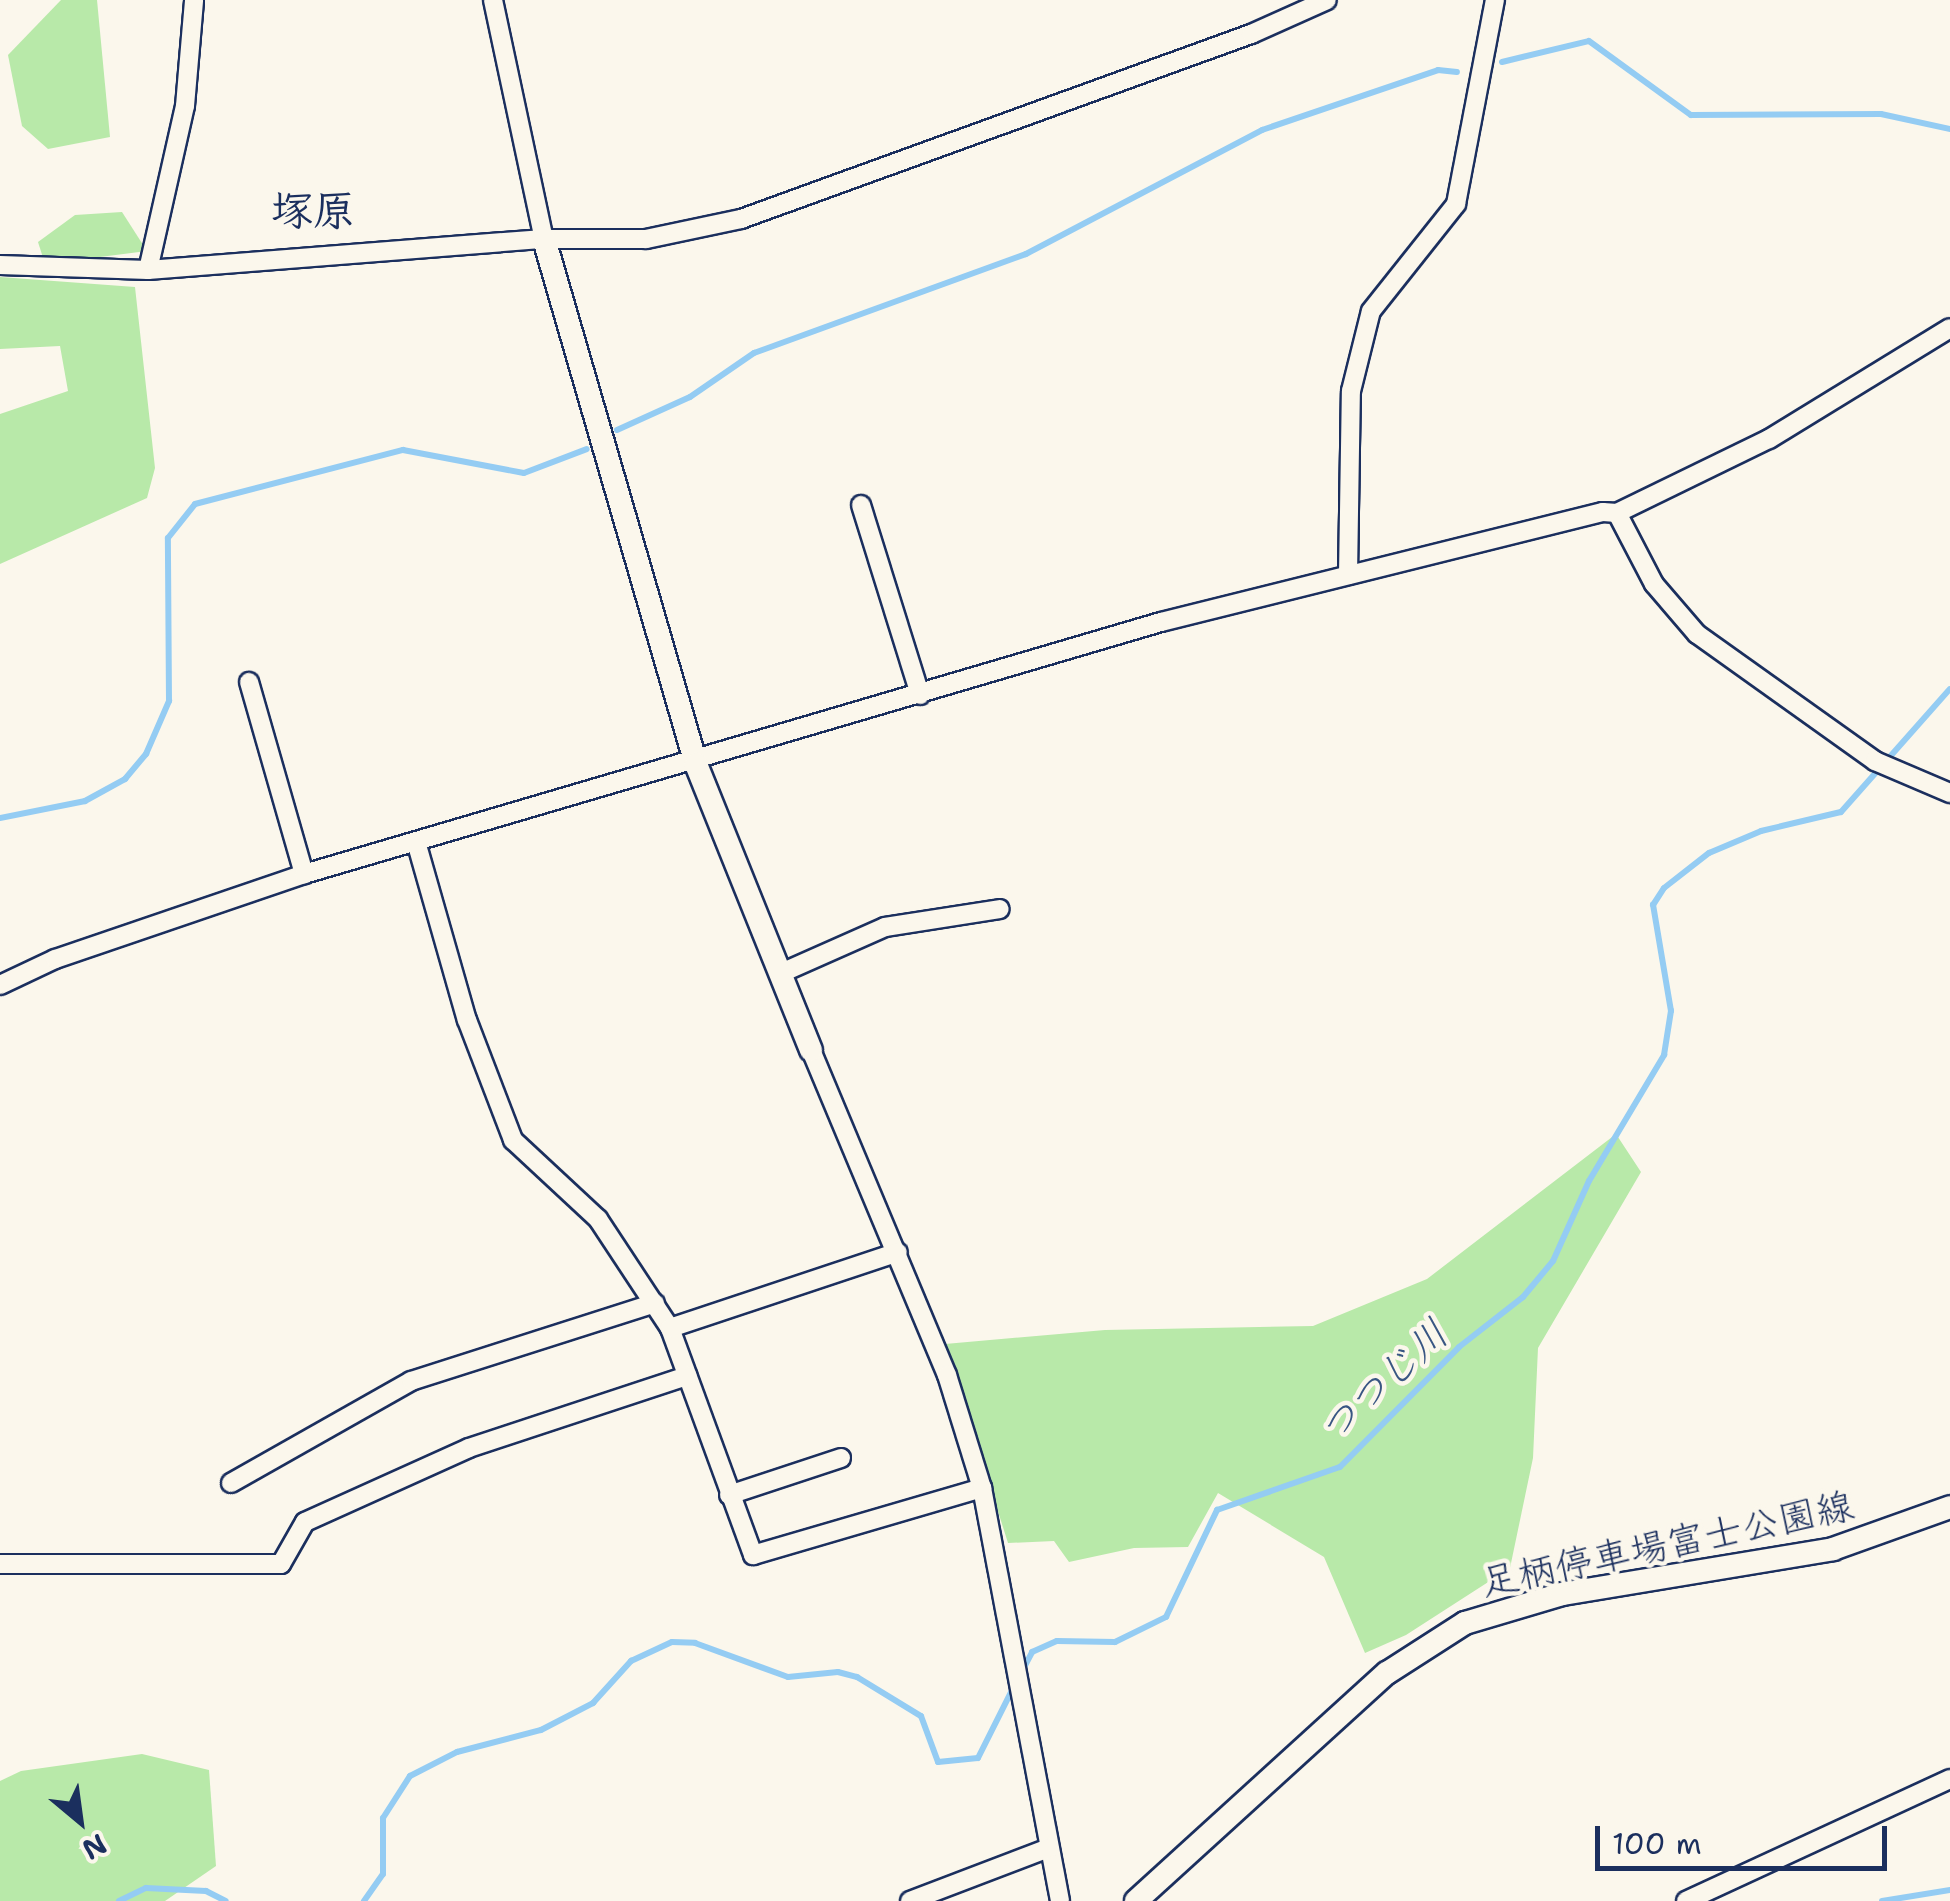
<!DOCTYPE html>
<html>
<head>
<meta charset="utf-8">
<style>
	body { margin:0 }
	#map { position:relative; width:1950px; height:1901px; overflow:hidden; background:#fbf7ec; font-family:"Shantell Sans","Klee One",sans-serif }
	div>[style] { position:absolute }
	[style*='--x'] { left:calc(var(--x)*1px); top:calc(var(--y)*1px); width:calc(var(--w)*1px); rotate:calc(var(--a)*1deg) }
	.green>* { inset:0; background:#b8e9a9 }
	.stream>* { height:6px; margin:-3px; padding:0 3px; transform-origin:3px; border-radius:3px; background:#94ccf3 }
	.roads { filter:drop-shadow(2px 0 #1b2f5e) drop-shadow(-2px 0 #1b2f5e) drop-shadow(0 2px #1b2f5e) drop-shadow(0 -2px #1b2f5e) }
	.street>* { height:18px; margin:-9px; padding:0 9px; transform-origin:9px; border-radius:9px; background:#fbf7ec }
	.secondary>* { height:22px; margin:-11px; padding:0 11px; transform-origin:11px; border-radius:11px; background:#fbf7ec }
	span { translate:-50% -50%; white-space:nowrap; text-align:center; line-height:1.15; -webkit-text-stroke:9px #fbf7ec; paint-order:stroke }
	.street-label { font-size:38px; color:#1b2f5e }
	.water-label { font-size:40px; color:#395683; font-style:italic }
	.quarter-label { font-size:42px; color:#1b2f5e; font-weight:700 }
	.north { position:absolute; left:30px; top:1771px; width:100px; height:100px; -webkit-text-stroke:8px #fbf7ec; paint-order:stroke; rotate:151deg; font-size:28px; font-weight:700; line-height:40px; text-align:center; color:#1b2f5e }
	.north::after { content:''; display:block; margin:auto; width:35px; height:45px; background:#1b2f5e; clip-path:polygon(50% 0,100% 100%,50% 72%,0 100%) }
	.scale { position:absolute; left:1595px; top:1826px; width:292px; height:45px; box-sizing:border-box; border:5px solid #1b2f5e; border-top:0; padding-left:12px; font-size:30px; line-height:35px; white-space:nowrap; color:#1b2f5e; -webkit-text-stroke:8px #fbf7ec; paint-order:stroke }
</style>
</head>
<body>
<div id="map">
	<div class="green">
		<div style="clip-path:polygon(61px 0,97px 0,110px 137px,48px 149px,22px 126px,8px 55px)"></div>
		<div style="clip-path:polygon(122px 212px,147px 251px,45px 264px,38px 242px,75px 215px)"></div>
		<div style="clip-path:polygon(0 277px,135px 287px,155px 468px,147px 498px,0 564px,0 414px,68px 391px,60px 346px,0 349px)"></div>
		<div style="clip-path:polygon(1616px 1134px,1641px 1172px,1538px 1348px,1533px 1458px,1510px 1568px,1406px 1635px,1365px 1653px,1324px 1557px,1218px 1493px,1188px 1547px,1134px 1548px,1069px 1562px,1054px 1541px,1008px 1543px,945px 1344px,1105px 1330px,1313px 1326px,1427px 1279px)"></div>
		<div style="clip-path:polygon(142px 1754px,209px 1770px,216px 1866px,165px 1901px,0 1901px,0 1781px,21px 1771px)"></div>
	</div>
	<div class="stream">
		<div style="--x:1502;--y:62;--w:89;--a:-13.6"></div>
		<div style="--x:1589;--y:41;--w:126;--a:36"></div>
		<div style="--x:1691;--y:115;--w:190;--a:-0.3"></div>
		<div style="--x:1881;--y:114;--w:71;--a:12.3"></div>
		<div style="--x:617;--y:430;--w:80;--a:-24.3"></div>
		<div style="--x:690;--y:397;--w:78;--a:-34.5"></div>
		<div style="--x:754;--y:353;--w:289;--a:-20"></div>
		<div style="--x:1026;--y:254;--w:267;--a:-27.7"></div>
		<div style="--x:1262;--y:130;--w:186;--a:-18.8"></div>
		<div style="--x:1438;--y:70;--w:19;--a:6"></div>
		<div style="--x:0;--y:818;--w:87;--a:-11.3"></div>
		<div style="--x:85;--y:801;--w:46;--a:-28.8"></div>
		<div style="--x:125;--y:779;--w:33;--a:-50"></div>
		<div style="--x:146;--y:754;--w:58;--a:-66.5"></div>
		<div style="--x:169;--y:701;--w:163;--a:-90.4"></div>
		<div style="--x:168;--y:538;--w:43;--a:-51.5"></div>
		<div style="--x:195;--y:504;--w:215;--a:-14.6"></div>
		<div style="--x:403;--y:450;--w:123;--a:10.8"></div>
		<div style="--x:524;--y:473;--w:67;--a:-20.9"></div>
		<div style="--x:1021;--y:1673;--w:24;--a:-62"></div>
		<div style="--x:1032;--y:1652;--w:27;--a:-24"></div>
		<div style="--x:1057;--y:1641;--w:58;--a:1"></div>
		<div style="--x:1115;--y:1642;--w:57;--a:-26.1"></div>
		<div style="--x:1166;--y:1617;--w:119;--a:-64.5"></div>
		<div style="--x:1217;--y:1510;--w:130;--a:-19.3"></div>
		<div style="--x:1340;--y:1467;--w:169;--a:-45.2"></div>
		<div style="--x:1459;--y:1347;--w:81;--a:-38"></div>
		<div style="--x:1523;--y:1297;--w:47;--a:-50.2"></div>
		<div style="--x:1553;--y:1261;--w:88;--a:-65.8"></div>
		<div style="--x:1589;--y:1181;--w:147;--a:-59.2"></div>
		<div style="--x:1664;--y:1055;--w:45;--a:-81"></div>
		<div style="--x:1671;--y:1011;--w:108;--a:-99.6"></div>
		<div style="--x:1653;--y:905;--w:20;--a:-57"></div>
		<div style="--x:1664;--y:888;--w:57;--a:-37.9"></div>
		<div style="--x:1709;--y:853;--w:56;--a:-22.9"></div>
		<div style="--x:1761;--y:831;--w:82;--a:-13.4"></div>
		<div style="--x:1841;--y:812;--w:164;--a:-48.5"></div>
		<div style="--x:119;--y:1901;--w:30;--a:-26"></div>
		<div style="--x:146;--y:1888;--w:60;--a:2.9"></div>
		<div style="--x:206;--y:1891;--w:22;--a:27"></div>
		<div style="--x:364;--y:1901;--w:33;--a:-55"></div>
		<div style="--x:383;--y:1874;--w:56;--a:-90"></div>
		<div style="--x:383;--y:1818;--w:50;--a:-57.3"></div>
		<div style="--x:410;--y:1776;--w:53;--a:-27.1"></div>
		<div style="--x:457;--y:1752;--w:87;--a:-14.7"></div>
		<div style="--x:541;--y:1730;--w:59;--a:-27.4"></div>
		<div style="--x:593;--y:1703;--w:57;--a:-47.9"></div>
		<div style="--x:631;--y:1661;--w:45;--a:-24.9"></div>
		<div style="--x:672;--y:1642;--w:23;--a:2"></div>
		<div style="--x:695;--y:1643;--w:99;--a:20.1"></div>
		<div style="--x:788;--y:1677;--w:50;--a:-5.7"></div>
		<div style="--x:838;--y:1672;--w:20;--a:15"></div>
		<div style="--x:857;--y:1677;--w:75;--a:31.4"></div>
		<div style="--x:921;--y:1716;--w:49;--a:69.7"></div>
		<div style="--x:938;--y:1762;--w:40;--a:-5.7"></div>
		<div style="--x:978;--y:1758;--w:83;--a:-63.4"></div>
		<div style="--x:1882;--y:1901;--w:69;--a:-9.2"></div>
	</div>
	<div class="roads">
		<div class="street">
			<div style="--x:493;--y:0;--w:244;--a:78"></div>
			<div style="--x:0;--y:265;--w:148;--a:1.9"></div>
			<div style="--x:148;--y:270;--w:397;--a:-4.5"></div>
			<div style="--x:544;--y:239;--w:102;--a:0"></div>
			<div style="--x:646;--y:239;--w:97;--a:-11.9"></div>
			<div style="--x:741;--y:219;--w:543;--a:-19.94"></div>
			<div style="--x:1251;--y:34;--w:83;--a:-24.1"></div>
			<div style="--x:148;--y:270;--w:168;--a:-77.3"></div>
			<div style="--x:185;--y:106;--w:106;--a:-85.1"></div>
			<div style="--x:861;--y:505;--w:199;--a:72.7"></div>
			<div style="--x:1617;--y:513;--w:169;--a:-26"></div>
			<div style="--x:1769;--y:439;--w:212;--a:-31.5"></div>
			<div style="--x:1348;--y:575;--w:184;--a:-89.1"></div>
			<div style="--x:1351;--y:391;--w:82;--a:-76"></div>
			<div style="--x:1371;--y:311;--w:137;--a:-51.5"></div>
			<div style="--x:1456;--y:204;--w:208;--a:-79.2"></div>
			<div style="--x:249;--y:682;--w:200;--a:74"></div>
			<div style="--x:417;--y:845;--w:182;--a:74.1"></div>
			<div style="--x:467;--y:1020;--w:129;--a:69"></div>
			<div style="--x:513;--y:1140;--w:116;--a:42.9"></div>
			<div style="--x:598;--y:1219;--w:131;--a:56.6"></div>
			<div style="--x:670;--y:1328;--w:242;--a:69.9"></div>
			<div style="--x:753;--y:1555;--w:239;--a:-16.3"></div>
			<div style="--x:779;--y:974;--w:116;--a:-23.9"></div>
			<div style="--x:885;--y:927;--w:116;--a:-8.9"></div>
			<div style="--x:0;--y:985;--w:61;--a:-25.3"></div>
			<div style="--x:55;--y:959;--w:263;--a:-18.8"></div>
			<div style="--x:304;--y:874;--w:893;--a:-16.39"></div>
			<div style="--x:1161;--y:622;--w:455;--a:-14"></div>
			<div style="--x:1603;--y:512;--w:14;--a:4"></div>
			<div style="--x:1617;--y:513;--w:80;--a:62.5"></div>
			<div style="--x:1654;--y:584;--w:66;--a:49.3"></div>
			<div style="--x:1697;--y:634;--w:219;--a:35.5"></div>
			<div style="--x:1875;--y:761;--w:82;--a:23.1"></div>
			<div style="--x:811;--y:1050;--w:352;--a:67.3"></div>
			<div style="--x:947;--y:1375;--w:118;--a:72.8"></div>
			<div style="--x:982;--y:1488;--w:420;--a:79.3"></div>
			<div style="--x:670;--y:1328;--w:240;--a:-18.4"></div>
			<div style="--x:231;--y:1483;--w:207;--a:-29.5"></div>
			<div style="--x:411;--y:1381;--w:256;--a:-17.7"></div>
			<div style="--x:729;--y:1495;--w:118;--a:-18.3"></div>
			<div style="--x:0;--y:1564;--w:281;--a:0"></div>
			<div style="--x:281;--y:1564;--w:48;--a:-60.3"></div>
			<div style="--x:305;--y:1522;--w:180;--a:-24.3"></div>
			<div style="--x:469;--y:1448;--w:230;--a:-18.3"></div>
			<div style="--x:910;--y:1901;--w:149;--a:-20.9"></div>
			<div style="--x:1686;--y:1901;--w:291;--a:-24.8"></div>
		</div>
		<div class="secondary">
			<div style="--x:544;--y:239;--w:547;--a:73.85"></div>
			<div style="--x:696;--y:764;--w:308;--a:68.1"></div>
			<div style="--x:1136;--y:1901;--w:339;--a:-42.3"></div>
			<div style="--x:1387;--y:1673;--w:93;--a:-32.7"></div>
			<div style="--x:1465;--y:1623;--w:101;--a:-16.6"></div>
			<div style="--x:1562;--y:1594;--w:275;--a:-9.4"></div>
			<div style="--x:1833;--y:1549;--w:124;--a:-19.7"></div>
		</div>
	</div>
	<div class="street-label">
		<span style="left:1667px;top:1544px;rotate:-12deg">足柄停車場富士公園線</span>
	</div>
	<div class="water-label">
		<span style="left:1383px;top:1381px;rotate:-43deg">つつじ川</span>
	</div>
	<div class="quarter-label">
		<span style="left:313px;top:210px">塚原</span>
	</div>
	<div class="north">N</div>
	<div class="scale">100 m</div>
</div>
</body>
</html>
